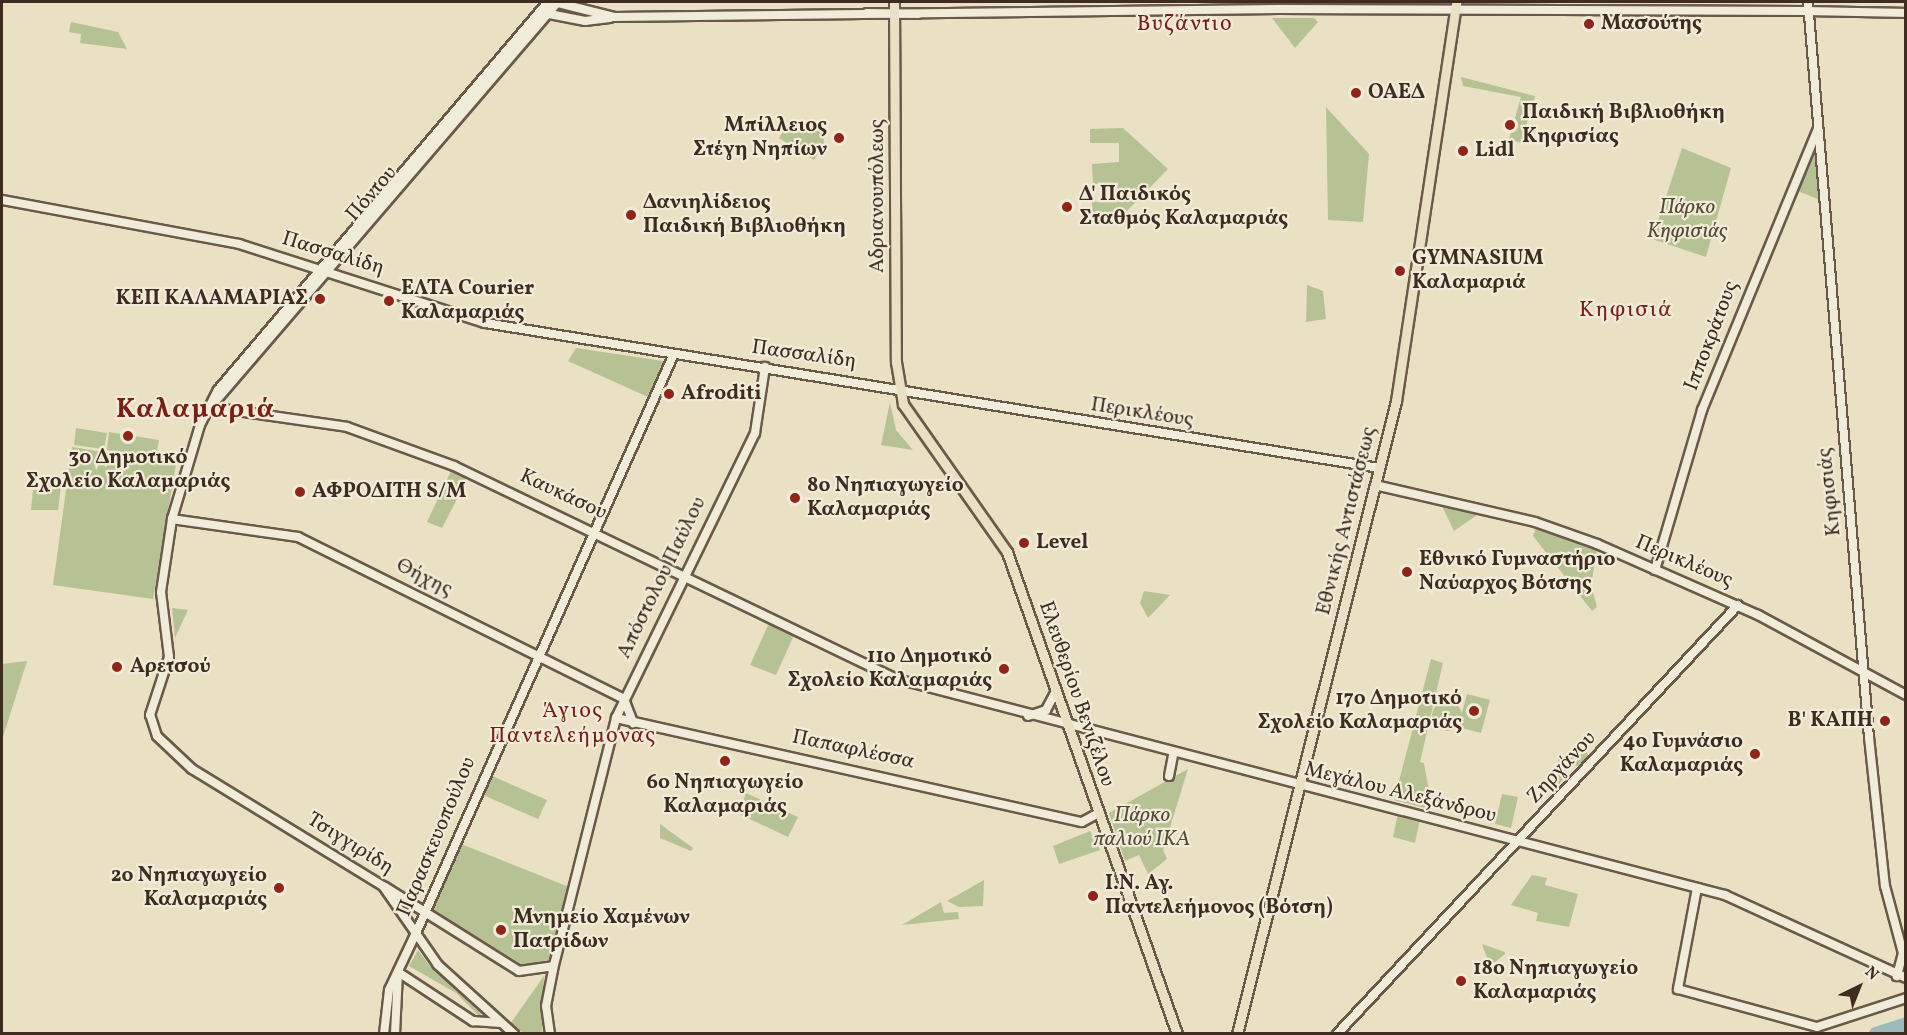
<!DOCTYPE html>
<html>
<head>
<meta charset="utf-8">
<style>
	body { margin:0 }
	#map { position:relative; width:1907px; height:1035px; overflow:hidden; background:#eae0c4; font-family:Vollkorn,serif }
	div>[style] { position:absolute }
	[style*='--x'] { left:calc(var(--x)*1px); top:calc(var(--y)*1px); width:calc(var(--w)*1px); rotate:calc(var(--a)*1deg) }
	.green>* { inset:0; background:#b7c294 }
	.round { border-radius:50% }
	.river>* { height:14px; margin:-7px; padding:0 7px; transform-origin:7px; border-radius:7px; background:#9bbbbd }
	.roads { filter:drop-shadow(2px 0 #6a5949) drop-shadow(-2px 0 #6a5949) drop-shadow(0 2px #6a5949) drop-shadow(0 -2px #6a5949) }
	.tertiary>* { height:8px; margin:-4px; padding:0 4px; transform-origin:4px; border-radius:4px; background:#f1ebd9 }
	.secondary>* { height:8px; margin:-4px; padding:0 4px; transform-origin:4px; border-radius:4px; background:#f1ebd9 }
	.primary>* { height:9px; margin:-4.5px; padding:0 4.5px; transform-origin:4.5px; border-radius:4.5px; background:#eae0c4 }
	.dots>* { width:16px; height:16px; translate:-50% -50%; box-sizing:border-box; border:3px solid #f1ebd9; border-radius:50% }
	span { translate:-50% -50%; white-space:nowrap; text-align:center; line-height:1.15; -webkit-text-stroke:4.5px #f1ebd9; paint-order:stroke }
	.poi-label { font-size:21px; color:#3f2c20; font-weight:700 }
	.left { translate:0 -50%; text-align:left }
	.right { translate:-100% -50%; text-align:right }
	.street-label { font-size:21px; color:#3f2c20 }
	.park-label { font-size:21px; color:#574a37; font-style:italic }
	.neighbourhood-label { font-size:22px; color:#7a1f14; letter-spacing:1.5px }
	.district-label { font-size:27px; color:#7a1f14; font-weight:700; letter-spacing:1.5px }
	.frame { position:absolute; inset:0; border:3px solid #3f2c20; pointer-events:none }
	.north { position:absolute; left:1829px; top:957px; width:60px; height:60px; -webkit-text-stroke:4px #f1ebd9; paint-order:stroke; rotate:43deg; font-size:16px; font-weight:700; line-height:24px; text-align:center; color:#3f2c20 }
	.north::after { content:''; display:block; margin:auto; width:21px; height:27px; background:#3f2c20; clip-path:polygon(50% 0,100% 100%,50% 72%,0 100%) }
</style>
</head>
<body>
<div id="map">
	<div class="green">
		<div style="clip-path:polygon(1272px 18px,1314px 18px,1318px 22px,1295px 48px)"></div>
		<div style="clip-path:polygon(71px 22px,118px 32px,127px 49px,80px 43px,81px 34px,69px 32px)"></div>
		<div style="clip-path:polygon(1461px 77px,1535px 96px,1521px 143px,1509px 139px,1521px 97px,1463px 86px)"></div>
		<div style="clip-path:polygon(1326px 107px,1369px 154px,1363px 222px,1328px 220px)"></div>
		<div style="clip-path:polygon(1123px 128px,1168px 169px,1121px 217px,1092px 217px,1092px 202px,1116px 201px,1118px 183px,1093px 184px,1092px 164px,1119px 162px,1119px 143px,1090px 143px,1090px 129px)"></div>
		<div style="clip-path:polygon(823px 130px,824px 144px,814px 160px,779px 138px,783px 131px)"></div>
		<div style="clip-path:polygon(1815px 135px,1820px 200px,1793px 189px)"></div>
		<div style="clip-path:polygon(1682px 148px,1731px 168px,1706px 257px,1652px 239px)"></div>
		<div style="clip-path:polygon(1307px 285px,1323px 291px,1326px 319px,1306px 322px)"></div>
		<div style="clip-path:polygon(576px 348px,663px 361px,663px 363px,648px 397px,568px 361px)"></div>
		<div style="clip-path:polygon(890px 402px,896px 430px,913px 450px,881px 445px)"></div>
		<div style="clip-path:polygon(76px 428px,107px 433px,104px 449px,74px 445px)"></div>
		<div style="clip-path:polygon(109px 432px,159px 440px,156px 457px,107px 450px)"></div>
		<div style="clip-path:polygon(72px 447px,176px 464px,153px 599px,53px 585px)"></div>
		<div style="clip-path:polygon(451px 471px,468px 478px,442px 528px,427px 522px)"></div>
		<div style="clip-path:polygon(45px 485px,61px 487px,58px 510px,31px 510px,33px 490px,44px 491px)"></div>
		<div style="clip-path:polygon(1441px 504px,1480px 513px,1454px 531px)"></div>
		<div style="clip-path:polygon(1537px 525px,1597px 549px,1591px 586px,1597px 607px,1592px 611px,1533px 536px)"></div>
		<div style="clip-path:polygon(1144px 591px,1170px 595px,1148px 618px,1140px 603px)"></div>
		<div style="clip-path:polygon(172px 608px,188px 610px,175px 638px)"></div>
		<div style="clip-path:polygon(770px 621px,795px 633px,776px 675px,750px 665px)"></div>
		<div style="clip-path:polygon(1431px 659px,1443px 663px,1420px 762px,1424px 763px,1429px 791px,1425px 808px,1394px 800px)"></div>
		<div style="clip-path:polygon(27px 661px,3px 737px,2px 738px,2px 664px)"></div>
		<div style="clip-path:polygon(1467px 694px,1490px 700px,1481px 733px,1458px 727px)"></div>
		<div class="round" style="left:1432px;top:701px;width:30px;height:30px"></div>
		<div class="round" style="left:1568px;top:746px;width:20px;height:20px"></div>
		<div style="clip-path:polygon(1559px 758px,1567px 776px,1549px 793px,1555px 769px)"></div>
		<div style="clip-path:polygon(1188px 769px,1163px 850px,1167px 859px,1148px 874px,1139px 855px,1125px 861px,1109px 813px)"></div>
		<div style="clip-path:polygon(492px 776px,547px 800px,538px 819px,483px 795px)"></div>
		<div style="clip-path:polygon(746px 793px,798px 817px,788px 837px,739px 814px)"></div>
		<div style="clip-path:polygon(1502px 794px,1518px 797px,1511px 828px,1495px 824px)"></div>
		<div style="clip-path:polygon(1398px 813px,1420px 819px,1415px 843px,1393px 837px)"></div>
		<div style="clip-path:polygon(660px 824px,693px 848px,691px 851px,660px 838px)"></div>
		<div style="clip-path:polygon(1090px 831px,1100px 850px,1059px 864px,1053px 846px)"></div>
		<div style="clip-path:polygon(461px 844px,569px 887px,549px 960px,523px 965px,433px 910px)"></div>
		<div style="clip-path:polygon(1532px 875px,1547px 878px,1545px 885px,1578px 894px,1569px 927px,1536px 921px,1538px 913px,1511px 905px)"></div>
		<div style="clip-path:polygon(984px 880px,983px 906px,959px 907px,947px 901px)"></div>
		<div style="clip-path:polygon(941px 902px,944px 913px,958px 912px,959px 919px,902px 925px)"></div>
		<div style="clip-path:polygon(1482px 944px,1505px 952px,1505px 954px,1490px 966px)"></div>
		<div style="clip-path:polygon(418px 950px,429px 965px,481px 1014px,480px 1017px,456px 993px,409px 966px)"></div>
		<div style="clip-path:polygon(544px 976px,542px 1033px,524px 1033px,510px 1024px)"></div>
	</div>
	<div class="river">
		<div style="--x:1876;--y:1034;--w:32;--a:-18"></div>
	</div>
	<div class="roads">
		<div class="tertiary">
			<div style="--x:1809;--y:11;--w:97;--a:1.2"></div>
			<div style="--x:1375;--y:485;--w:164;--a:13"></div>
			<div style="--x:1535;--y:522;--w:66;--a:19.5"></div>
			<div style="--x:1597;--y:544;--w:176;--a:23.8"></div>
			<div style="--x:1758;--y:615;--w:168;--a:28.4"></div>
			<div style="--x:172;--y:519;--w:127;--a:8.1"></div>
			<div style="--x:298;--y:537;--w:364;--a:26.4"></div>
			<div style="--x:624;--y:699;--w:26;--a:69"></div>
			<div style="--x:1655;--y:570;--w:167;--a:-73.6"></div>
			<div style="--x:1702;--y:410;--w:304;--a:-67.6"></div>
			<div style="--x:616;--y:718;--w:477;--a:12.6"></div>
			<div style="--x:1082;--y:822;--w:19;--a:-28"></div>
			<div style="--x:385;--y:887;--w:158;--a:32.1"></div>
			<div style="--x:519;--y:971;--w:34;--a:-8"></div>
			<div style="--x:1697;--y:888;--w:103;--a:100.7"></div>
			<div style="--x:1678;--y:989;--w:144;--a:15.3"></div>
			<div style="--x:1817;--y:1027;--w:94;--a:-18"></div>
			<div style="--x:416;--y:933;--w:632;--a:-65.99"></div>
			<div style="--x:398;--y:972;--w:90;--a:33.2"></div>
			<div style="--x:473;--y:1021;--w:28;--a:4"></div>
			<div style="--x:1337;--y:1034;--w:587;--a:-46.93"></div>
		</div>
		<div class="secondary">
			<div style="--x:554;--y:2;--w:62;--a:14"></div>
			<div style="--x:614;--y:17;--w:665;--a:-0.69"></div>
			<div style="--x:1279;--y:9;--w:530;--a:0.22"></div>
			<div style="--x:1808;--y:2;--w:738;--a:85.26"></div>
			<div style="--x:1869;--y:737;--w:150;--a:83.9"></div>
			<div style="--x:1885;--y:886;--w:69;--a:75"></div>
			<div style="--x:1903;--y:953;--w:24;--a:105"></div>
			<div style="--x:544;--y:13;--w:42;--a:11"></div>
			<div style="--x:585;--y:21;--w:25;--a:-7"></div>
			<div style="--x:867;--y:13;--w:51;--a:1.1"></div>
			<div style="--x:2;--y:200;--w:241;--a:10.5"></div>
			<div style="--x:239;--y:244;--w:258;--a:17.8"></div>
			<div style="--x:485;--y:323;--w:906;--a:9.21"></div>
			<div style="--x:214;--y:403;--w:528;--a:-49.38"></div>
			<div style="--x:209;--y:407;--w:139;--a:8.2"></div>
			<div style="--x:347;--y:427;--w:114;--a:20"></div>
			<div style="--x:454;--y:466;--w:492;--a:25.7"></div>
			<div style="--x:897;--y:679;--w:856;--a:14.62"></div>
			<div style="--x:1725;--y:895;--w:199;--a:24.6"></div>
			<div style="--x:1028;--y:716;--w:19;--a:-18"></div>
			<div style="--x:1046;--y:710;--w:19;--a:-62"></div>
			<div style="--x:1169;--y:776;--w:21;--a:-79"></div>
			<div style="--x:384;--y:1034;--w:44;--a:-83.5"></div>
			<div style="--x:389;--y:990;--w:63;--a:-64.7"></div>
			<div style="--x:395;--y:1034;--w:61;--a:-87.2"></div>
			<div style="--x:514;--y:1034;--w:103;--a:-137.8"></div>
			<div style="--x:438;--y:965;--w:96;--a:-124.8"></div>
			<div style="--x:383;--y:886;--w:224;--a:-148.5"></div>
			<div style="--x:192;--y:769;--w:48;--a:-136.7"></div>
			<div style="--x:157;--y:736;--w:22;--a:-108"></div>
			<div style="--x:150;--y:715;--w:61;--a:-71.9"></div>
			<div style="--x:169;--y:657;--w:65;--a:-97"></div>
			<div style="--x:161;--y:592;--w:74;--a:-81.4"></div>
			<div style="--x:172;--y:519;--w:98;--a:-73.4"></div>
			<div style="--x:200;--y:425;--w:39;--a:-63"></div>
			<div style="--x:218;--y:390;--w:509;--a:-49.62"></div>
			<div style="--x:550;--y:1034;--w:28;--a:-98"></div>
			<div style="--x:546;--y:1006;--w:38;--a:-79"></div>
			<div style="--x:553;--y:969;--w:259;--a:-75.9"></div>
			<div style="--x:616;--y:718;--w:317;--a:-64"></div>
			<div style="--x:755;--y:433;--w:67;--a:-81.4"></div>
		</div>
		<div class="primary">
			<div style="--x:894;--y:2;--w:360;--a:89.7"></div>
			<div style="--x:896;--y:362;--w:43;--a:80.5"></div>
			<div style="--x:903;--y:404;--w:181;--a:54.9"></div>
			<div style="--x:1007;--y:552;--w:511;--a:70.57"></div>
			<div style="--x:1237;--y:1034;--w:653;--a:-75.9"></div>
			<div style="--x:1396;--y:401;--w:403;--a:-81.4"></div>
		</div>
	</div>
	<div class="dots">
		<div style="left:1589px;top:24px;background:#8f2418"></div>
		<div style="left:1356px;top:93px;background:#8f2418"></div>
		<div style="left:1510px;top:125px;background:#8f2418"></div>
		<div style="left:839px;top:138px;background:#8f2418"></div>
		<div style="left:1463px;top:151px;background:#8f2418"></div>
		<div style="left:1067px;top:207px;background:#8f2418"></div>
		<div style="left:631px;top:215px;background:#8f2418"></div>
		<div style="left:1400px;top:271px;background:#8f2418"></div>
		<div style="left:320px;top:299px;background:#8f2418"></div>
		<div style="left:389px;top:301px;background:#8f2418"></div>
		<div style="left:669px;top:394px;background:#8f2418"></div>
		<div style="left:128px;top:436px;background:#8f2418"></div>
		<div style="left:300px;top:492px;background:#8f2418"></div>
		<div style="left:795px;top:498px;background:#8f2418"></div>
		<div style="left:1024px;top:543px;background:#8f2418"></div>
		<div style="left:1407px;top:572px;background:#8f2418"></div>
		<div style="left:117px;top:667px;background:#8f2418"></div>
		<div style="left:1004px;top:669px;background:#8f2418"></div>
		<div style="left:1474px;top:711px;background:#8f2418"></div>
		<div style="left:1885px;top:721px;background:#8f2418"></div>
		<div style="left:1755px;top:754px;background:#8f2418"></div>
		<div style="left:725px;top:761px;background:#8f2418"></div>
		<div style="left:279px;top:888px;background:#8f2418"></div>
		<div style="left:1093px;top:896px;background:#8f2418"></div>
		<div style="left:501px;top:930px;background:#8f2418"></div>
		<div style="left:1461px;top:981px;background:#8f2418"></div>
	</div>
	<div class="poi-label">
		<span class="left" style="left:1601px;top:24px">Μασούτης</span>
		<span class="left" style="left:1368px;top:93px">ΟΑΕΔ</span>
		<span class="left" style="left:1522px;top:125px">Παιδική Βιβλιοθήκη<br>Κηφισίας</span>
		<span class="right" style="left:827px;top:138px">Μπίλλειος<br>Στέγη Νηπίων</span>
		<span class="left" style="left:1475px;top:151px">Lidl</span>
		<span class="left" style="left:1079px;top:207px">Δ' Παιδικός<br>Σταθμός Καλαμαριάς</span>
		<span class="left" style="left:643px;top:215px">Δανιηλίδειος<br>Παιδική Βιβλιοθήκη</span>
		<span class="left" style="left:1412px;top:271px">GYMNASIUM<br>Καλαμαριά</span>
		<span class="left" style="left:401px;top:301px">ΕΛΤΑ Courier<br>Καλαμαριάς</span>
		<span class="right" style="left:308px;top:299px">ΚΕΠ ΚΑΛΑΜΑΡΙΑΣ</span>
		<span class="left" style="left:681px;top:394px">Afroditi</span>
		<span style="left:128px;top:470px">3ο Δημοτικό<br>Σχολείο Καλαμαριάς</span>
		<span class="left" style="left:807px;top:498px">8ο Νηπιαγωγείο<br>Καλαμαριάς</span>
		<span class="left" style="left:312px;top:492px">ΑΦΡΟΔΙΤΗ S/M</span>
		<span class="left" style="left:1036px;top:543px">Level</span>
		<span class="left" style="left:1419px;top:572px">Εθνικό Γυμναστήριο<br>Ναύαρχος Βότσης</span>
		<span class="right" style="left:992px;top:669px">11ο Δημοτικό<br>Σχολείο Καλαμαριάς</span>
		<span class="left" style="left:130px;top:667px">Αρετσού</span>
		<span class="right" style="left:1462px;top:711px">17ο Δημοτικό<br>Σχολείο Καλαμαριάς</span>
		<span class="right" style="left:1873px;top:721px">Β' ΚΑΠΗ</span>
		<span class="right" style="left:1743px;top:754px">4ο Γυμνάσιο<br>Καλαμαριάς</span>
		<span style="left:725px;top:795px">6ο Νηπιαγωγείο<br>Καλαμαριάς</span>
		<span class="right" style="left:267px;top:888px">2ο Νηπιαγωγείο<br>Καλαμαριάς</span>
		<span class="left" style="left:1105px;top:896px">Ι.Ν. Αγ.<br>Παντελεήμονος (Βότση)</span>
		<span class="left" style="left:513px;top:930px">Μνημείο Χαμένων<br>Πατρίδων</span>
		<span class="left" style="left:1473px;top:981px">18ο Νηπιαγωγείο<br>Καλαμαριάς</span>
	</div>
	<div class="street-label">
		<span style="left:372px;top:194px;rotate:-49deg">Πόντου</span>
		<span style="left:878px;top:196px;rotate:-90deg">Αδριανουπόλεως</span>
		<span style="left:333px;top:254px;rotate:17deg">Πασσαλίδη</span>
		<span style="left:1712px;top:336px;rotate:-69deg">Ιπποκράτους</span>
		<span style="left:804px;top:355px;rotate:8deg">Πασσαλίδη</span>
		<span style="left:1142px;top:413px;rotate:9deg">Περικλέους</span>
		<span style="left:1830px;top:492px;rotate:-96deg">Κηφισιάς</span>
		<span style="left:563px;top:495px;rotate:25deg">Καυκάσου</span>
		<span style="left:1347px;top:521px;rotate:-76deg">Εθνικής Αντιστάσεως</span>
		<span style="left:1684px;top:562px;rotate:23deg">Περικλέους</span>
		<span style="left:424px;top:578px;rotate:27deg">Θήχης</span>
		<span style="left:662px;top:578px;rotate:-64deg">Απόστολου Παύλου</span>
		<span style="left:1076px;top:694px;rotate:71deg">Ελευθερίου Βενιζέλου</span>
		<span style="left:853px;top:750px;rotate:12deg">Παπαφλέσσα</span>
		<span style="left:1562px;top:768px;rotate:-47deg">Ζηργάνου</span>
		<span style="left:1400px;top:793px;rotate:14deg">Μεγάλου Αλεξάνδρου</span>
		<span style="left:437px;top:837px;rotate:-67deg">Παρασκευοπούλου</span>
		<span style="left:350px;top:844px;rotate:32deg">Τσιγγιρίδη</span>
	</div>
	<div class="park-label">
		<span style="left:1687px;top:220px">Πάρκο<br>Κηφισιάς</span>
		<span style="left:1142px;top:828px">Πάρκο<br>παλιού ΙΚΑ</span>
	</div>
	<div class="neighbourhood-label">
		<span style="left:1185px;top:25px">Βυζάντιο</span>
		<span style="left:1626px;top:311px">Κηφισιά</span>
		<span style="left:573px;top:724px">Άγιος<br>Παντελεήμονας</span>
	</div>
	<div class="district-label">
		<span style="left:196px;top:411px">Καλαμαριά</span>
	</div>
	<div class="frame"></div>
	<div class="north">N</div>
</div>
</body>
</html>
